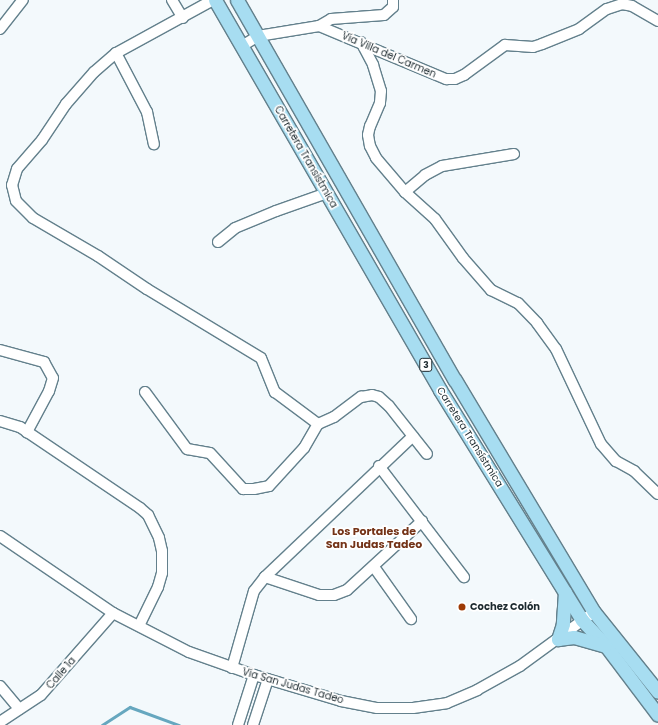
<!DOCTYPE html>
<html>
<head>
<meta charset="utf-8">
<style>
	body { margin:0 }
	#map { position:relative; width:658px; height:725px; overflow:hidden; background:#f3f9fc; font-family:Poppins,sans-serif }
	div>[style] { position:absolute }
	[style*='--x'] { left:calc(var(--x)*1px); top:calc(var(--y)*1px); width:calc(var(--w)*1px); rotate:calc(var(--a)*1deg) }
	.stream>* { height:2.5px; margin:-1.25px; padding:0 1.25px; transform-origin:1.25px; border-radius:1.25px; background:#66a7bf }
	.roads { filter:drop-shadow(1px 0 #63808c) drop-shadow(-1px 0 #63808c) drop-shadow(0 1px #63808c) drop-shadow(0 -1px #63808c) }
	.minor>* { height:10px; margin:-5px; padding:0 5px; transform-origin:5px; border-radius:5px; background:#fff }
	.major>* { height:13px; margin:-6.5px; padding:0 6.5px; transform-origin:6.5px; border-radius:6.5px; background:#a7ddf1 }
	.dots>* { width:11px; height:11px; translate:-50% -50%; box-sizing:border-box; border:2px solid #fff; border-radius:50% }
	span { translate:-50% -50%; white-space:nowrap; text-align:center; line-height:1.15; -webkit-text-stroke:3.5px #fff; paint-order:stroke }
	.shield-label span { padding:1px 3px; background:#fff; border:1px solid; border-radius:3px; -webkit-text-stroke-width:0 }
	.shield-label { font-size:9px; color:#1d2a2f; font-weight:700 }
	.street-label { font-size:10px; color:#1d2a2f }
	.poi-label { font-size:10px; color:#1d2a2f; font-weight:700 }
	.left { translate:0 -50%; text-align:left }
	.neighbourhood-label { font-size:11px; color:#743317; font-weight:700 }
</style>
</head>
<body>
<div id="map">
	<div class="stream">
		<div style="--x:102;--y:725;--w:33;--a:-33"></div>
		<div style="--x:130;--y:707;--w:52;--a:20.2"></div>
	</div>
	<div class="roads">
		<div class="minor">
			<div style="--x:172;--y:0;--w:21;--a:59"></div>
			<div style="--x:213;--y:0;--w:111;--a:151.3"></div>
			<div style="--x:116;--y:53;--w:29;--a:139"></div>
			<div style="--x:94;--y:72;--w:43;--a:131.2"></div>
			<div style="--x:66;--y:104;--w:43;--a:123.7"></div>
			<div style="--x:42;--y:140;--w:38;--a:131"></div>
			<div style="--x:17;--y:169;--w:17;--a:107"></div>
			<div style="--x:12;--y:185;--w:16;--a:76"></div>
			<div style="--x:16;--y:201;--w:24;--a:45"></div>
			<div style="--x:33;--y:218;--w:75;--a:30.3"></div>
			<div style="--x:98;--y:256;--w:59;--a:34"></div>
			<div style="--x:147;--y:289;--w:133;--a:31.2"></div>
			<div style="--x:261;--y:358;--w:37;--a:68"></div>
			<div style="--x:275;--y:392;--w:54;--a:36.7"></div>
			<div style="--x:318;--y:424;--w:17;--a:-24"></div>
			<div style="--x:334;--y:417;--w:34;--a:-37"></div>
			<div style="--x:361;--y:397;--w:11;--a:-10"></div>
			<div style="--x:372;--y:395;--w:7;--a:16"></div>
			<div style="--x:379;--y:397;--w:13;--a:42"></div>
			<div style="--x:389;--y:406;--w:61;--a:51.6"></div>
			<div style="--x:319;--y:26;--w:14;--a:-30"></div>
			<div style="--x:331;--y:19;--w:53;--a:-4.3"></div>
			<div style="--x:384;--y:15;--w:12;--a:-42"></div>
			<div style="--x:393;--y:7;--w:7;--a:-90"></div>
			<div style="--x:0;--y:29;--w:37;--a:-52"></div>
			<div style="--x:361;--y:42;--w:26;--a:62"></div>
			<div style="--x:373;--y:65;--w:27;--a:73"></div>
			<div style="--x:381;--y:91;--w:12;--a:95"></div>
			<div style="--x:380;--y:103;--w:25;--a:113"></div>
			<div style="--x:370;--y:126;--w:9;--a:103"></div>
			<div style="--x:368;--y:135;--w:11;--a:80"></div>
			<div style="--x:370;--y:146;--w:13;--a:63"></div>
			<div style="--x:376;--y:158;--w:45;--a:49.5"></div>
			<div style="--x:405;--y:192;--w:40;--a:42"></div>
			<div style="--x:435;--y:219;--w:48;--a:54.3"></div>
			<div style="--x:463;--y:258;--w:43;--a:48.8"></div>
			<div style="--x:491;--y:290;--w:30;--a:26"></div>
			<div style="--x:518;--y:303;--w:28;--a:46"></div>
			<div style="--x:537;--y:323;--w:32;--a:54"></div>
			<div style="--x:556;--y:349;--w:105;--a:64.7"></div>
			<div style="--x:601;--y:444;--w:23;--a:49"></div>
			<div style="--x:616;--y:461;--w:21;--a:29"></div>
			<div style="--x:634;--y:471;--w:33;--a:44"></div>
			<div style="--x:242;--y:46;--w:19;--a:-32"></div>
			<div style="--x:258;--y:36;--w:62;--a:-9.3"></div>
			<div style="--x:319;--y:26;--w:138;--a:22.7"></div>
			<div style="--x:446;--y:79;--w:9;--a:0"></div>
			<div style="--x:455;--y:79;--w:10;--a:-24"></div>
			<div style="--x:464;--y:75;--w:51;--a:-36.2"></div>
			<div style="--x:505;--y:45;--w:28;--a:4"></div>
			<div style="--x:533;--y:47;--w:9;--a:-18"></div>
			<div style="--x:542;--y:44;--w:40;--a:-22"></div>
			<div style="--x:579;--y:29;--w:34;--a:-36"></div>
			<div style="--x:607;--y:9;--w:16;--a:-18"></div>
			<div style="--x:622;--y:4;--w:10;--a:11"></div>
			<div style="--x:632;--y:6;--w:30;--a:30"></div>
			<div style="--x:116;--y:53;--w:67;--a:62.3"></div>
			<div style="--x:147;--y:112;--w:33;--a:78"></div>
			<div style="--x:405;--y:192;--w:26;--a:-40"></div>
			<div style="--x:425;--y:175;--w:19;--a:-28"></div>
			<div style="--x:442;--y:166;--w:73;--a:-9.5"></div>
			<div style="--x:218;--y:242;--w:22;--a:-39"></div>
			<div style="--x:235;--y:228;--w:44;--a:-22.5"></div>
			<div style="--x:276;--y:211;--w:54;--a:-19.4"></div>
			<div style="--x:0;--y:350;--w:46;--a:15.3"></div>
			<div style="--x:44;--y:362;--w:18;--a:61"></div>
			<div style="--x:53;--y:378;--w:14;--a:107"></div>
			<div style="--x:49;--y:391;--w:47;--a:118.2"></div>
			<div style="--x:145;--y:392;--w:71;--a:53.6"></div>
			<div style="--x:187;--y:449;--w:23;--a:10"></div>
			<div style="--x:210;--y:453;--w:49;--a:47.5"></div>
			<div style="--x:243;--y:489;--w:11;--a:0"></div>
			<div style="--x:254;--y:489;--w:15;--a:-11"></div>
			<div style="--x:269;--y:486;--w:52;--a:-47.4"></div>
			<div style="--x:304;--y:448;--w:28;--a:-60"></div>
			<div style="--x:0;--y:421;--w:21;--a:17"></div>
			<div style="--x:20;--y:427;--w:145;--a:34"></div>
			<div style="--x:140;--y:508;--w:11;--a:41"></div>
			<div style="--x:148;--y:515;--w:25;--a:64"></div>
			<div style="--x:159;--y:538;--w:13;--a:77"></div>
			<div style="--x:162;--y:551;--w:22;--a:90"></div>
			<div style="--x:162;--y:573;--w:15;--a:106"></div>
			<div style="--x:158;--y:587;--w:43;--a:116"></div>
			<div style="--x:379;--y:466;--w:140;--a:52.6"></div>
			<div style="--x:0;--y:536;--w:137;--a:34.3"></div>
			<div style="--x:113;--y:613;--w:85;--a:27.2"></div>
			<div style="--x:189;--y:652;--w:69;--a:19.5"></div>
			<div style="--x:254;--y:675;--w:91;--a:16.6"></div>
			<div style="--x:341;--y:701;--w:37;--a:11"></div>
			<div style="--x:377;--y:708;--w:36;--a:0"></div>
			<div style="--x:413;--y:708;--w:34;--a:-8"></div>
			<div style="--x:447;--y:703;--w:33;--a:-23"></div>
			<div style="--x:477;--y:690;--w:49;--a:-29.2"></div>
			<div style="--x:520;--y:666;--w:92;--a:-36.1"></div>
			<div style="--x:374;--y:567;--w:64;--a:54.6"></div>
			<div style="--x:265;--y:577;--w:57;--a:18.4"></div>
			<div style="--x:319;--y:595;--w:15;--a:0"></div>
			<div style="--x:334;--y:595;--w:14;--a:-21"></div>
			<div style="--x:347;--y:590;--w:102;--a:-42.6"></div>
			<div style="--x:232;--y:668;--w:80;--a:-74.1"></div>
			<div style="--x:254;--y:591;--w:18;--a:-52"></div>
			<div style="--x:265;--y:577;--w:204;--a:-43.6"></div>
			<div style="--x:0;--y:686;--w:30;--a:50"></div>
			<div style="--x:0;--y:722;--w:49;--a:-33.4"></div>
			<div style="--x:41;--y:695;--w:109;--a:-48.7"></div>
			<div style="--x:238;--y:725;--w:52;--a:-72.3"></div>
			<div style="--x:253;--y:725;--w:48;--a:-71.9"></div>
		</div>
		<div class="major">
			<div style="--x:215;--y:0;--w:450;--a:60"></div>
			<div style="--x:440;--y:390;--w:270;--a:58.3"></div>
			<div style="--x:582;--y:620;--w:35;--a:47"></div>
			<div style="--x:606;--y:646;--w:86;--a:53"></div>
			<div style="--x:237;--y:0;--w:438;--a:60.2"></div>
			<div style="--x:455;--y:380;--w:270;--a:59.1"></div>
			<div style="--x:594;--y:612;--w:102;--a:51.3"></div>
			<div style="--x:565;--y:592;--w:32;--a:94"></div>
			<div style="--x:563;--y:624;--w:16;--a:108"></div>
			<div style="--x:558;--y:639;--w:16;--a:-7"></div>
			<div style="--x:574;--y:637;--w:32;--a:16"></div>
		</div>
	</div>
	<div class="dots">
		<div style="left:462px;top:607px;background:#9e3a05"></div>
	</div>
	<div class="shield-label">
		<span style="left:426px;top:365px">3</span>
	</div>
	<div class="street-label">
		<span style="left:389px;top:55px;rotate:23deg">Vía Villa del Carmen</span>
		<span style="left:306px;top:157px;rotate:60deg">Carretera Transístmica</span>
		<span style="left:470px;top:437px;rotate:58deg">Carretera Transístmica</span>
		<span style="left:61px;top:673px;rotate:-49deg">Calle 1a</span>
		<span style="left:293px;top:686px;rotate:16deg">Vía San Judas Tadeo</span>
	</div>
	<div class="poi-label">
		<span class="left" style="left:470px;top:607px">Cochez Colón</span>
	</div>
	<div class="neighbourhood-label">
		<span style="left:374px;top:538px">Los Portales de<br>San Judas Tadeo</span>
	</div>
</div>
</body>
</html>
